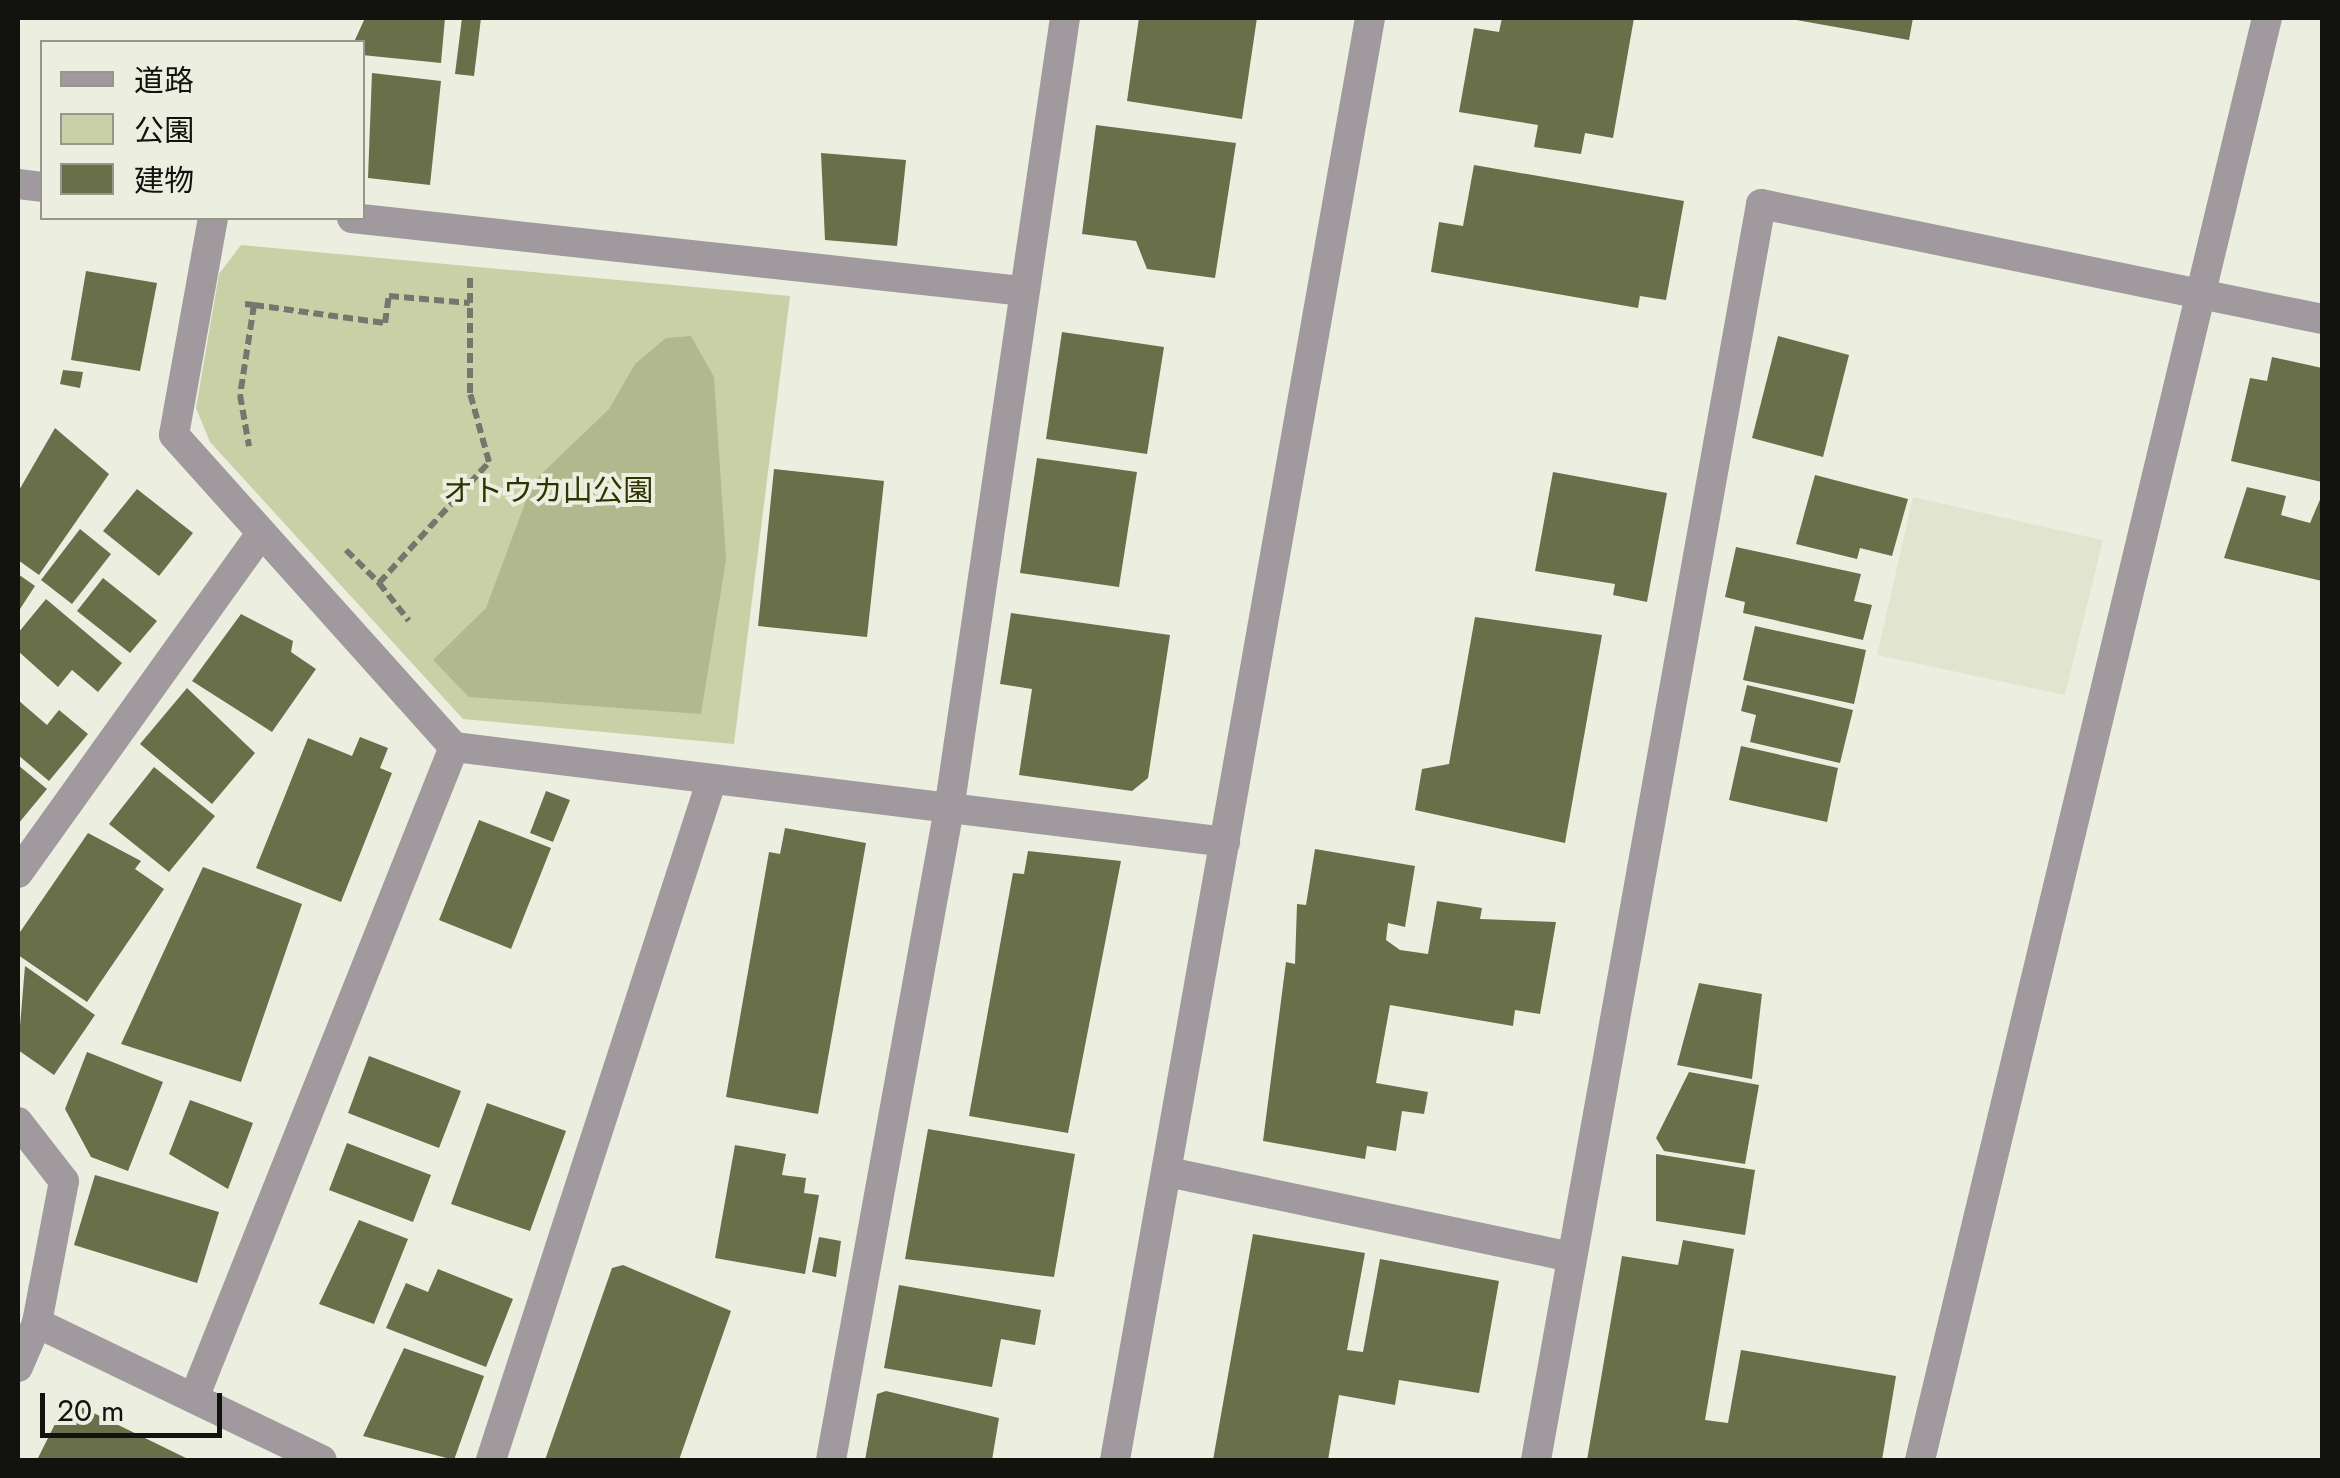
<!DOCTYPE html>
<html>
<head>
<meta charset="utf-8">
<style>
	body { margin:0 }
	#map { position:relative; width:2340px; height:1478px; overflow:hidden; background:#ecefe0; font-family:Jost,"Noto Sans JP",sans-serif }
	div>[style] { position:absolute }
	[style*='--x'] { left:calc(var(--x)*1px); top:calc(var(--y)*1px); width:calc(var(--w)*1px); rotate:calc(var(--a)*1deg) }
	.built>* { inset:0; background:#e1e5cf }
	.green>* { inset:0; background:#c9d0a5 }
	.forest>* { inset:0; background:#b1b88e }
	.building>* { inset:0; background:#696f48 }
	.path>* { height:6px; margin-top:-3px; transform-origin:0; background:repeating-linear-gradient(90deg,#75776e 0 10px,transparent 0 15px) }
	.minor>* { height:30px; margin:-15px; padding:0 15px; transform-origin:15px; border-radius:15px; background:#a09a9e }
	span { translate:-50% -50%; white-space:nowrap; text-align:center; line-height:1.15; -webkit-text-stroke:8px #ecefe0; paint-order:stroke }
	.park-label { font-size:30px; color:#303400 }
	.frame { position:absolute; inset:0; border:20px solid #12120e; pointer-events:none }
	.legend { position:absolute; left:40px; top:40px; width:325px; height:180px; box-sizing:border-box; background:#ecefe0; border:2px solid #95978c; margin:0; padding:12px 18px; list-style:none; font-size:30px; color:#12120e }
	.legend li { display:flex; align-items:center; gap:20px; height:50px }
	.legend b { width:50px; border:2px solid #95978c }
	.scale { position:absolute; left:40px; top:1393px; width:182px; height:45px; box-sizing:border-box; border:5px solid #12120e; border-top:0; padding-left:12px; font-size:30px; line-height:35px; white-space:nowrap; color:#12120e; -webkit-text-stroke:8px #ecefe0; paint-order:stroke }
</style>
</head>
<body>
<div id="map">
	<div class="built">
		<div style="clip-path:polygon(1913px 497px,2103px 540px,2065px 695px,1877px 655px)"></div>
	</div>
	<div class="green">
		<div style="clip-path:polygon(241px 245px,790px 296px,734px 744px,463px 719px,210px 442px,196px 408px,219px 274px)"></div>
	</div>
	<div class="forest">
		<div style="clip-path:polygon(691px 336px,714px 377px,726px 560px,701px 714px,469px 697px,433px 660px,486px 608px,533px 482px,609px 409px,635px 364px,666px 338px)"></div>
	</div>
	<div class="building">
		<div style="clip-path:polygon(365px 18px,445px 18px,441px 63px,362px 55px,362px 42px,354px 42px)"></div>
		<div style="clip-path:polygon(462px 18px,481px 18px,474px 76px,455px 74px)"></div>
		<div style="clip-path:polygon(1139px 18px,1257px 18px,1242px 119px,1127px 101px)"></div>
		<div style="clip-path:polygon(1502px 18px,1634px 18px,1613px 138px,1585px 133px,1581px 154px,1534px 147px,1538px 125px,1459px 112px,1474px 28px,1499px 32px)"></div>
		<div style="clip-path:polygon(1785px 18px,1913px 18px,1909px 40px)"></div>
		<div style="clip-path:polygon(372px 73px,441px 81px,430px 185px,368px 178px)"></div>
		<div style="clip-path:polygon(1096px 125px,1236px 143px,1215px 278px,1147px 269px,1136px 241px,1082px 234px)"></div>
		<div style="clip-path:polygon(821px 153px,906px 160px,897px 246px,825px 240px)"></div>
		<div style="clip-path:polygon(1474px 165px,1684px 201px,1666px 300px,1640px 296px,1638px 308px,1431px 272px,1439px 222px,1463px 226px)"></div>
		<div style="clip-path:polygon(86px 271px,157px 283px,140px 371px,71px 360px)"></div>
		<div style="clip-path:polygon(1062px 332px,1164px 347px,1147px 454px,1046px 439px)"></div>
		<div style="clip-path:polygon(1778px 336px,1849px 355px,1823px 457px,1752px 438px)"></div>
		<div style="clip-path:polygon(2272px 357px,2322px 368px,2322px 482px,2231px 461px,2250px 378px,2267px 381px)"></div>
		<div style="clip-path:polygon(63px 370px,83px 372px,80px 388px,60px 384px)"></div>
		<div style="clip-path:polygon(55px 428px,109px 474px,39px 575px,18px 560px,18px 492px)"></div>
		<div style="clip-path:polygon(1037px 458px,1137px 472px,1119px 587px,1020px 573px)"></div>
		<div style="clip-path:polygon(774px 469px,884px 481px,867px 637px,758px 626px)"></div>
		<div style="clip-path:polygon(1553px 472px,1667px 493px,1647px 602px,1613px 595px,1615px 584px,1535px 571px)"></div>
		<div style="clip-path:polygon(1815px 475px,1908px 499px,1892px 556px,1860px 548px,1857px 559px,1796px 544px)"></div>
		<div style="clip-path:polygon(2247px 487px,2286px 496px,2281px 515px,2310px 523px,2322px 495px,2322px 581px,2224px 558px)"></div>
		<div style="clip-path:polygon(137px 489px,193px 533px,159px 576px,103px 531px)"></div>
		<div style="clip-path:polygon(80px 529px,111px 554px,72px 604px,41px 580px)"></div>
		<div style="clip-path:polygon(1736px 547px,1861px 574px,1854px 601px,1872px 605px,1863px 640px,1743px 613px,1745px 602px,1725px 597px)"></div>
		<div style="clip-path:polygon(18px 574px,35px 586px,18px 612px)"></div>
		<div style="clip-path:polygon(103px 578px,157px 621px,130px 653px,77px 611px)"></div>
		<div style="clip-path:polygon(46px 599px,122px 663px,98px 692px,72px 670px,58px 687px,18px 651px,18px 633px)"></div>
		<div style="clip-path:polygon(1011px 613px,1170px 635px,1148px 778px,1132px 791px,1019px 775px,1032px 689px,1000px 684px)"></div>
		<div style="clip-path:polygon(241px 614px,293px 641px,291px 652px,316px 669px,272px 732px,192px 681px)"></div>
		<div style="clip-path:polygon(1475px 617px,1602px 635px,1565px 843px,1415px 810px,1422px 769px,1449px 764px)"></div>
		<div style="clip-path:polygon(1755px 626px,1866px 650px,1854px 704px,1743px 680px)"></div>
		<div style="clip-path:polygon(1747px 685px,1853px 710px,1840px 763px,1750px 742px,1756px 715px,1741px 711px)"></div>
		<div style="clip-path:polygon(187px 688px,255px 753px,212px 804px,140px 744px)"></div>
		<div style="clip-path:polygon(18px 700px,47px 725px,59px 710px,88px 734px,49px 781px,18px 755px)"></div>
		<div style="clip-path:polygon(360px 737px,388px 748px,380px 768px,392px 773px,341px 902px,256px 868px,308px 738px,352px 756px)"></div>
		<div style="clip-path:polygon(1741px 746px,1838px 768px,1827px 822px,1729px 800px)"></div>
		<div style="clip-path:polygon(18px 765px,47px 789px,18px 824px)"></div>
		<div style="clip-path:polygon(154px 767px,215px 816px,169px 872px,109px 824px)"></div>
		<div style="clip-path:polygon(546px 791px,570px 800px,553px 842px,530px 833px)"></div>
		<div style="clip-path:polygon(479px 820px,551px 848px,511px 949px,439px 920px)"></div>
		<div style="clip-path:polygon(785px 828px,866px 843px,818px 1114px,726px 1097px,769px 852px,780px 854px)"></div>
		<div style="clip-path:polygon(88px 833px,141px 861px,135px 869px,164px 889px,87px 1002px,18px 955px,18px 935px)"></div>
		<div style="clip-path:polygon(1315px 849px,1415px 866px,1405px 927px,1388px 923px,1386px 940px,1400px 950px,1428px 954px,1437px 901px,1482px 908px,1480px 919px,1556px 922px,1540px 1014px,1515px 1010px,1513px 1026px,1390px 1005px,1376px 1083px,1428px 1092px,1424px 1114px,1402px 1111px,1396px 1151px,1367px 1146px,1365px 1159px,1263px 1141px,1286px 962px,1295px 964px,1297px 904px,1306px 905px)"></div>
		<div style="clip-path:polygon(1028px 851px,1121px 861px,1068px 1133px,969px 1116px,1013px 873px,1024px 874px)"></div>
		<div style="clip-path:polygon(203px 867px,302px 904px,241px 1082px,121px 1044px)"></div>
		<div style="clip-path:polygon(25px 966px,95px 1015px,54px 1075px,18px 1050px)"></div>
		<div style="clip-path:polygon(1699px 983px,1762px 994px,1752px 1079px,1677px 1065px)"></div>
		<div style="clip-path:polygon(87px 1052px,163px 1082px,128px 1171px,91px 1157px,65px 1109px)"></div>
		<div style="clip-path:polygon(369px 1056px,461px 1091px,439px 1148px,348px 1113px)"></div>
		<div style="clip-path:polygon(1689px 1072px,1759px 1085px,1745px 1164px,1664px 1151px,1656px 1138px)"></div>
		<div style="clip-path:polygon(190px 1100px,253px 1123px,228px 1189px,169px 1154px)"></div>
		<div style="clip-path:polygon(487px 1103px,566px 1131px,530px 1231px,451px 1204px)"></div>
		<div style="clip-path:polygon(928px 1129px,1075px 1154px,1054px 1277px,905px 1259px)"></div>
		<div style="clip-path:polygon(347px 1143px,431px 1175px,413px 1222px,329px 1190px)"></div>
		<div style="clip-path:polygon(735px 1145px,786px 1154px,782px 1175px,806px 1178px,804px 1193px,819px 1195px,805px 1274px,715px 1258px)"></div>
		<div style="clip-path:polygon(1656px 1154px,1755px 1170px,1745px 1235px,1656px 1221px)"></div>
		<div style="clip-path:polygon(95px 1175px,219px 1212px,197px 1283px,74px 1245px)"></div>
		<div style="clip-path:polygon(359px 1220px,408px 1239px,374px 1324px,319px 1304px)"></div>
		<div style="clip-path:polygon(1253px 1234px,1365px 1253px,1347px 1350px,1363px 1352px,1380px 1259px,1499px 1281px,1479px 1393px,1399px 1380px,1395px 1405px,1339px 1395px,1328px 1460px,1213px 1460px)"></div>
		<div style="clip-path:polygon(819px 1237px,841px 1241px,836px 1277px,812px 1272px)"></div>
		<div style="clip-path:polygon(1683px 1240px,1734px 1249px,1705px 1420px,1728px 1423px,1741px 1350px,1896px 1376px,1882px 1460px,1587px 1460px,1622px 1256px,1678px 1265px)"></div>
		<div style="clip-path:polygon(623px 1265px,731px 1311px,679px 1460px,545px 1460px,612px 1268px)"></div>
		<div style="clip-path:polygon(438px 1269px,513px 1299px,486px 1367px,386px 1328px,406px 1283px,428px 1292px)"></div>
		<div style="clip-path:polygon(899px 1285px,1041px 1310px,1035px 1345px,1001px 1339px,992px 1387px,884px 1368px)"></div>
		<div style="clip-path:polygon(404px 1348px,484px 1376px,454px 1460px,363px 1436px)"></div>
		<div style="clip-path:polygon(886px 1391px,999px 1418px,992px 1460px,865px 1460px,877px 1394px)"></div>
		<div style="clip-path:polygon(67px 1400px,190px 1460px,37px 1460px)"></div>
	</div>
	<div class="path">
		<div style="--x:245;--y:304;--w:9;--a:6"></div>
		<div style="--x:254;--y:305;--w:91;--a:98.8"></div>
		<div style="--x:240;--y:395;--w:52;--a:80"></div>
		<div style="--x:254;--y:305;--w:132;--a:7.8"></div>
		<div style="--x:385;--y:323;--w:27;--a:-82"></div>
		<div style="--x:389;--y:296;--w:81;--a:4.9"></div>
		<div style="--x:346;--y:550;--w:47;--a:45"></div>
		<div style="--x:379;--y:583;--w:164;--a:-47.7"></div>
		<div style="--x:489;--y:462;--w:72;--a:-105.4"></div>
		<div style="--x:470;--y:393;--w:116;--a:-90"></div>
		<div style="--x:379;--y:583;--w:48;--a:51.7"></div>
	</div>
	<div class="minor">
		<div style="--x:18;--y:184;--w:24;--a:7"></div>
		<div style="--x:213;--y:218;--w:220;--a:100.2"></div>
		<div style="--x:174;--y:435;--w:419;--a:48.1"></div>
		<div style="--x:454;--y:747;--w:777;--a:7.02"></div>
		<div style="--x:352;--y:218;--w:675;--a:6.21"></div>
		<div style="--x:18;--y:873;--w:418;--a:-54.4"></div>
		<div style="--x:18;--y:1122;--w:75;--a:52.1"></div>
		<div style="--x:64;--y:1181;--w:145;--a:100.8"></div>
		<div style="--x:37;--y:1323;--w:48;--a:113.4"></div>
		<div style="--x:1168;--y:1172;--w:412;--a:11.9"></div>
		<div style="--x:37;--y:1323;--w:316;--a:25.7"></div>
		<div style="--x:194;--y:1398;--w:701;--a:-68.23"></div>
		<div style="--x:491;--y:1460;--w:716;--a:-72.02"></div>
		<div style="--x:831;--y:1460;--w:668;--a:-79.73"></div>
		<div style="--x:950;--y:803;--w:793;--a:-81.67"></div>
		<div style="--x:1115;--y:1460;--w:1464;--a:-79.97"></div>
		<div style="--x:1536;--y:1460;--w:1276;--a:-79.84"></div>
		<div style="--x:1761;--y:204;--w:573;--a:11.58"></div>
		<div style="--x:1920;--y:1460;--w:1483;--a:-76.47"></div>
	</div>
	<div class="park-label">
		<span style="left:548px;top:491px">オトウカ山公園</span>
	</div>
	<div class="frame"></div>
	<ul class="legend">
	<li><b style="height:12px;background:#a09a9e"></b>道路</li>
	<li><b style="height:28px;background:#c9d0a5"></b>公園</li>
	<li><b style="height:28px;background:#696f48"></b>建物</li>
	</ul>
	<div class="scale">20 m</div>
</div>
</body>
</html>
